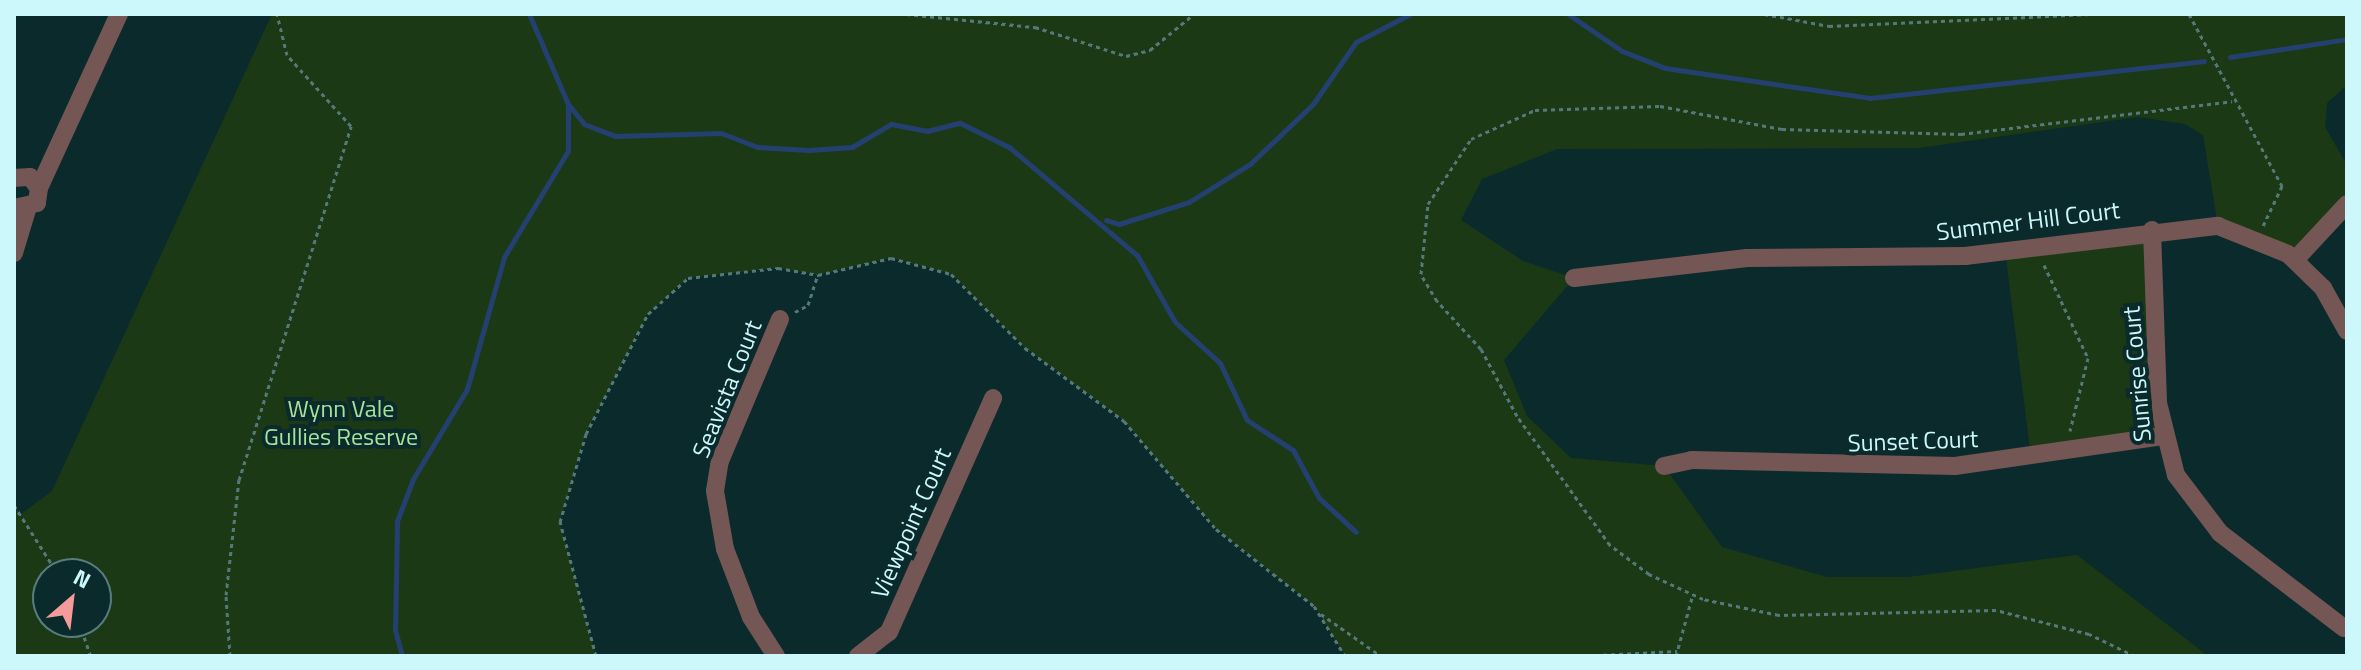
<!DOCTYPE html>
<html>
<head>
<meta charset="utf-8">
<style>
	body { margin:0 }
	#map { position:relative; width:2361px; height:670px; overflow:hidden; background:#0b2a2c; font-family:"Titillium Web",sans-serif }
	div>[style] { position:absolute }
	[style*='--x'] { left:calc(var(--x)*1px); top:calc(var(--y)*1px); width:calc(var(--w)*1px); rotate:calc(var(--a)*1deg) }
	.green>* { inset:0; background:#1c3916 }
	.stream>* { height:5px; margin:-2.5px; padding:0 2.5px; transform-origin:2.5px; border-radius:2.5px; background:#244070 }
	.path>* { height:3px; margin-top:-1.5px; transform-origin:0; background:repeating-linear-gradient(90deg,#55797b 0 4px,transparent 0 8px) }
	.minor>* { height:18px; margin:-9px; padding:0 9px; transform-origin:9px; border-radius:9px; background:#745655 }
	span { translate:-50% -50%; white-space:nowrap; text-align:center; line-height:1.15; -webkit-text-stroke:8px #0b2a2c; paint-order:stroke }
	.street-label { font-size:24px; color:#ccf8fb }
	.park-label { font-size:24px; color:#a6e399 }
	.frame { position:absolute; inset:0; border:16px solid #ccf8fb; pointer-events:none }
	.north { position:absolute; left:32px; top:558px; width:80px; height:80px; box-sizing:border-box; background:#0b2a2c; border:2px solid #587c7f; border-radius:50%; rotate:28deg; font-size:22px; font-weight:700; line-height:32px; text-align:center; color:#ccf8fb }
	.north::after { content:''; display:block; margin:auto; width:28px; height:36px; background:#f59b9a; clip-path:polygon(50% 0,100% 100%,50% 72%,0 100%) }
</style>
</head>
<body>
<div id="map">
	<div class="green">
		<div style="clip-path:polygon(evenodd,272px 14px,2347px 14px,2347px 85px,2327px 103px,2325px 127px,2347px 165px,2347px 204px,2295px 260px,2218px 226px,2203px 135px,2185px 124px,2138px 117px,1918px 148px,1557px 149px,1482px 179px,1461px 220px,1523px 261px,1574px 278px,1504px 360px,1527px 416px,1571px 458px,1664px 466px,1722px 547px,1827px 577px,1908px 577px,2077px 555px,2208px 656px,1345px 656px,1314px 606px,1216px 529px,1124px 421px,1025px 348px,951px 274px,891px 258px,818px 275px,778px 268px,688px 278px,648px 314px,586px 434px,560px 522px,596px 656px,14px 656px,14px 505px,21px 514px,52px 491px,272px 14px,48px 574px,96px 574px,96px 622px,48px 622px,48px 574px)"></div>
		<div style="clip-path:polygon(2152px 230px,2163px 436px,2031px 457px,2005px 250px)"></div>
	</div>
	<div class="stream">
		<div style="--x:529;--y:14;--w:98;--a:66.6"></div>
		<div style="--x:568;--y:104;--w:26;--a:51"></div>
		<div style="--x:584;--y:124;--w:33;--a:21"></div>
		<div style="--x:615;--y:136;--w:106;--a:-1.6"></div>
		<div style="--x:721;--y:133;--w:39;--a:21"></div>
		<div style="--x:757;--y:147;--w:52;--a:3.3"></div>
		<div style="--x:809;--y:150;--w:43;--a:-4"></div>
		<div style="--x:852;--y:147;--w:45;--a:-30.5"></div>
		<div style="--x:891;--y:124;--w:37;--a:11"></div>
		<div style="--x:927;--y:131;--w:34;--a:-14"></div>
		<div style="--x:960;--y:123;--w:55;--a:26.1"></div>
		<div style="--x:1009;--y:147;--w:167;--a:40.2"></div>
		<div style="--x:1137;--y:255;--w:77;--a:60.4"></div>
		<div style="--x:1175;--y:322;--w:61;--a:42.3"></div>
		<div style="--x:1220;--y:363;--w:63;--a:64.7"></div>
		<div style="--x:1247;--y:420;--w:55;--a:33.1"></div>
		<div style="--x:1293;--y:450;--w:55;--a:61.6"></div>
		<div style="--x:1319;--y:498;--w:50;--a:42.6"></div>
		<div style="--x:1568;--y:14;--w:65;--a:34.4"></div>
		<div style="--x:1622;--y:51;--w:46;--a:21.6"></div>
		<div style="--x:1665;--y:68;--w:207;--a:8.3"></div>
		<div style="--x:1870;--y:98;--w:336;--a:-6.3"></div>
		<div style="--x:2230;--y:57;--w:118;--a:-8.7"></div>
		<div style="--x:1106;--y:220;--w:14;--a:17"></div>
		<div style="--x:1119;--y:224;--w:73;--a:-17.4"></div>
		<div style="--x:1189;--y:202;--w:72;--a:-31.9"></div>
		<div style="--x:1250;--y:164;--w:87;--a:-43.6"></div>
		<div style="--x:1313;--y:104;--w:75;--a:-55.3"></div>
		<div style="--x:1356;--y:42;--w:61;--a:-27.4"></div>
		<div style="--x:402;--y:656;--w:27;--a:-105"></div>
		<div style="--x:395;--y:630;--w:109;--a:-88.9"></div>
		<div style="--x:397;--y:521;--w:45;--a:-69.1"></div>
		<div style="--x:413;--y:479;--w:105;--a:-59"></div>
		<div style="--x:467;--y:389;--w:137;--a:-74.3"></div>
		<div style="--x:504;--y:257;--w:124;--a:-58.9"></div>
		<div style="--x:568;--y:151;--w:47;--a:-90"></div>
	</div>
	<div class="path">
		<div style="--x:906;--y:14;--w:130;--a:5.8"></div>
		<div style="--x:1035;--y:27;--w:96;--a:17.7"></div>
		<div style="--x:1126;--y:56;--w:25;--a:-14"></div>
		<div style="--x:1150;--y:50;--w:57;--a:-39.3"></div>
		<div style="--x:1764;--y:14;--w:66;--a:10.5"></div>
		<div style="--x:1829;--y:26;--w:268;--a:-2.6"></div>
		<div style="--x:2189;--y:14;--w:196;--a:61.6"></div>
		<div style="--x:2282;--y:186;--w:44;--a:115.4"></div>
		<div style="--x:2044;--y:265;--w:103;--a:64.7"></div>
		<div style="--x:2088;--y:358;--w:75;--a:103.9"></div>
		<div style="--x:795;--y:312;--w:15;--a:-28"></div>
		<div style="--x:808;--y:305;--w:32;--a:-72"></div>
		<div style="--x:14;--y:505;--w:82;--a:57.5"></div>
		<div style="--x:1321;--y:614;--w:73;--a:35"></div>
		<div style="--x:79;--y:622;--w:36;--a:71"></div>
		<div style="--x:230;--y:656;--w:61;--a:-93.8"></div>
		<div style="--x:226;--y:595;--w:116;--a:-83.6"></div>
		<div style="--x:239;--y:480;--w:371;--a:-72.4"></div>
		<div style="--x:351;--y:126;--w:96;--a:-132"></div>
		<div style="--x:287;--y:55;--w:42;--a:-103.7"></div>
		<div style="--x:596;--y:656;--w:139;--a:-105"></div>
		<div style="--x:560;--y:522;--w:92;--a:-73.5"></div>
		<div style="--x:586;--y:434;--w:135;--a:-62.7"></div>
		<div style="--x:648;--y:314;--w:54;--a:-42"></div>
		<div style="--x:688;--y:278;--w:91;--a:-6.3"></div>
		<div style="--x:778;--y:268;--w:41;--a:9.9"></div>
		<div style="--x:818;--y:275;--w:75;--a:-13.1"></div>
		<div style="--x:891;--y:258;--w:62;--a:14.9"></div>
		<div style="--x:951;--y:274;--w:105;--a:45"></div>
		<div style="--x:1025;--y:348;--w:123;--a:36.4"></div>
		<div style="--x:1124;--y:421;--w:142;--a:49.6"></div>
		<div style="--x:1216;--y:529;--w:125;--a:38.2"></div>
		<div style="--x:1314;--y:606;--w:59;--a:58.2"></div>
		<div style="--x:1579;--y:656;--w:98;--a:-2.9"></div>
		<div style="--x:1676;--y:656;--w:64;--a:-74.7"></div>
		<div style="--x:2135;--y:656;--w:51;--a:-154.4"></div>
		<div style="--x:2089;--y:634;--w:96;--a:-165.5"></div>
		<div style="--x:1996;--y:610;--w:217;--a:178.7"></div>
		<div style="--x:1779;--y:615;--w:78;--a:-168.1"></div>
		<div style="--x:1703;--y:599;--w:60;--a:-155.2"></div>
		<div style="--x:1649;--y:574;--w:49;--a:-143.4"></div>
		<div style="--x:1610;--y:545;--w:159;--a:-125.8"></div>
		<div style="--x:1517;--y:416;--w:76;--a:-118.2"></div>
		<div style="--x:1481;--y:349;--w:65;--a:-132.5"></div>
		<div style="--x:1437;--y:301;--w:31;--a:-121"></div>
		<div style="--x:1421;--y:274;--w:70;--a:-84.3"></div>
		<div style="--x:1428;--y:204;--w:78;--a:-56.5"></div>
		<div style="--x:1471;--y:139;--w:70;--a:-24.4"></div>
		<div style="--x:1535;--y:110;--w:125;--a:-1.8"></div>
		<div style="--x:1660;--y:106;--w:124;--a:10.7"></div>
		<div style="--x:1782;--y:129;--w:179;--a:1.6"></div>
		<div style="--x:1961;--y:134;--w:273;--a:-6.9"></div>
	</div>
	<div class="minor">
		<div style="--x:14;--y:178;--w:16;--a:-4"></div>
		<div style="--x:30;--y:177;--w:14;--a:51"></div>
		<div style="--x:39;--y:188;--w:15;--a:98"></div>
		<div style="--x:37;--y:203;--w:24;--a:168"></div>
		<div style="--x:39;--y:188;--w:192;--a:-65.3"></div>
		<div style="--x:2152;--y:230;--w:173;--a:88"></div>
		<div style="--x:2158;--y:403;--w:74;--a:76"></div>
		<div style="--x:2176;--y:475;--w:73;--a:52.8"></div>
		<div style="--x:2220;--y:533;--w:156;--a:37.5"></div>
		<div style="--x:14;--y:253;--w:45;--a:-73.2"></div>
		<div style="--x:2295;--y:260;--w:76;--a:-47.1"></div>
		<div style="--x:1574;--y:278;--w:174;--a:-6.6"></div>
		<div style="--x:1747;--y:258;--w:218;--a:-0.5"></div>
		<div style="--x:1965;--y:256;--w:255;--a:-6.8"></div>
		<div style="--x:2218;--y:226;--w:75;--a:21.8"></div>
		<div style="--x:2288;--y:254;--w:49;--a:44.2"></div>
		<div style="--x:2323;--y:288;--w:49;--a:60.8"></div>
		<div style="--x:1664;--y:466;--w:29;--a:-12"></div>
		<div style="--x:1692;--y:460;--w:263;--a:1.3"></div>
		<div style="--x:1955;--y:466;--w:210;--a:-8.2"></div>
		<div style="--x:776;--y:656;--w:46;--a:-122.7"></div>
		<div style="--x:751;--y:617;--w:73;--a:-110.9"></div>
		<div style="--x:725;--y:549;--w:59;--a:-99.8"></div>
		<div style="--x:715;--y:491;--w:30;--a:-81"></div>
		<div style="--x:720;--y:461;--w:154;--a:-67.1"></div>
		<div style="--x:858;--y:656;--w:39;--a:-38"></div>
		<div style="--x:889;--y:632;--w:256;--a:-66"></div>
	</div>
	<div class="street-label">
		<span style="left:2028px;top:221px;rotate:-7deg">Summer Hill Court</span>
		<span style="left:2137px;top:374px;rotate:-95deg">Sunrise Court</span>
		<span style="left:727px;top:389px;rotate:-68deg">Seavista Court</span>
		<span style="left:1913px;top:441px;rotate:-2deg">Sunset Court</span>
		<span style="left:911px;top:523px;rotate:-66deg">Viewpoint Court</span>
	</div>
	<div class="park-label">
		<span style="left:341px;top:423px">Wynn Vale<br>Gullies Reserve</span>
	</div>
	<div class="frame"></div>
	<div class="north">N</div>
</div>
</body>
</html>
